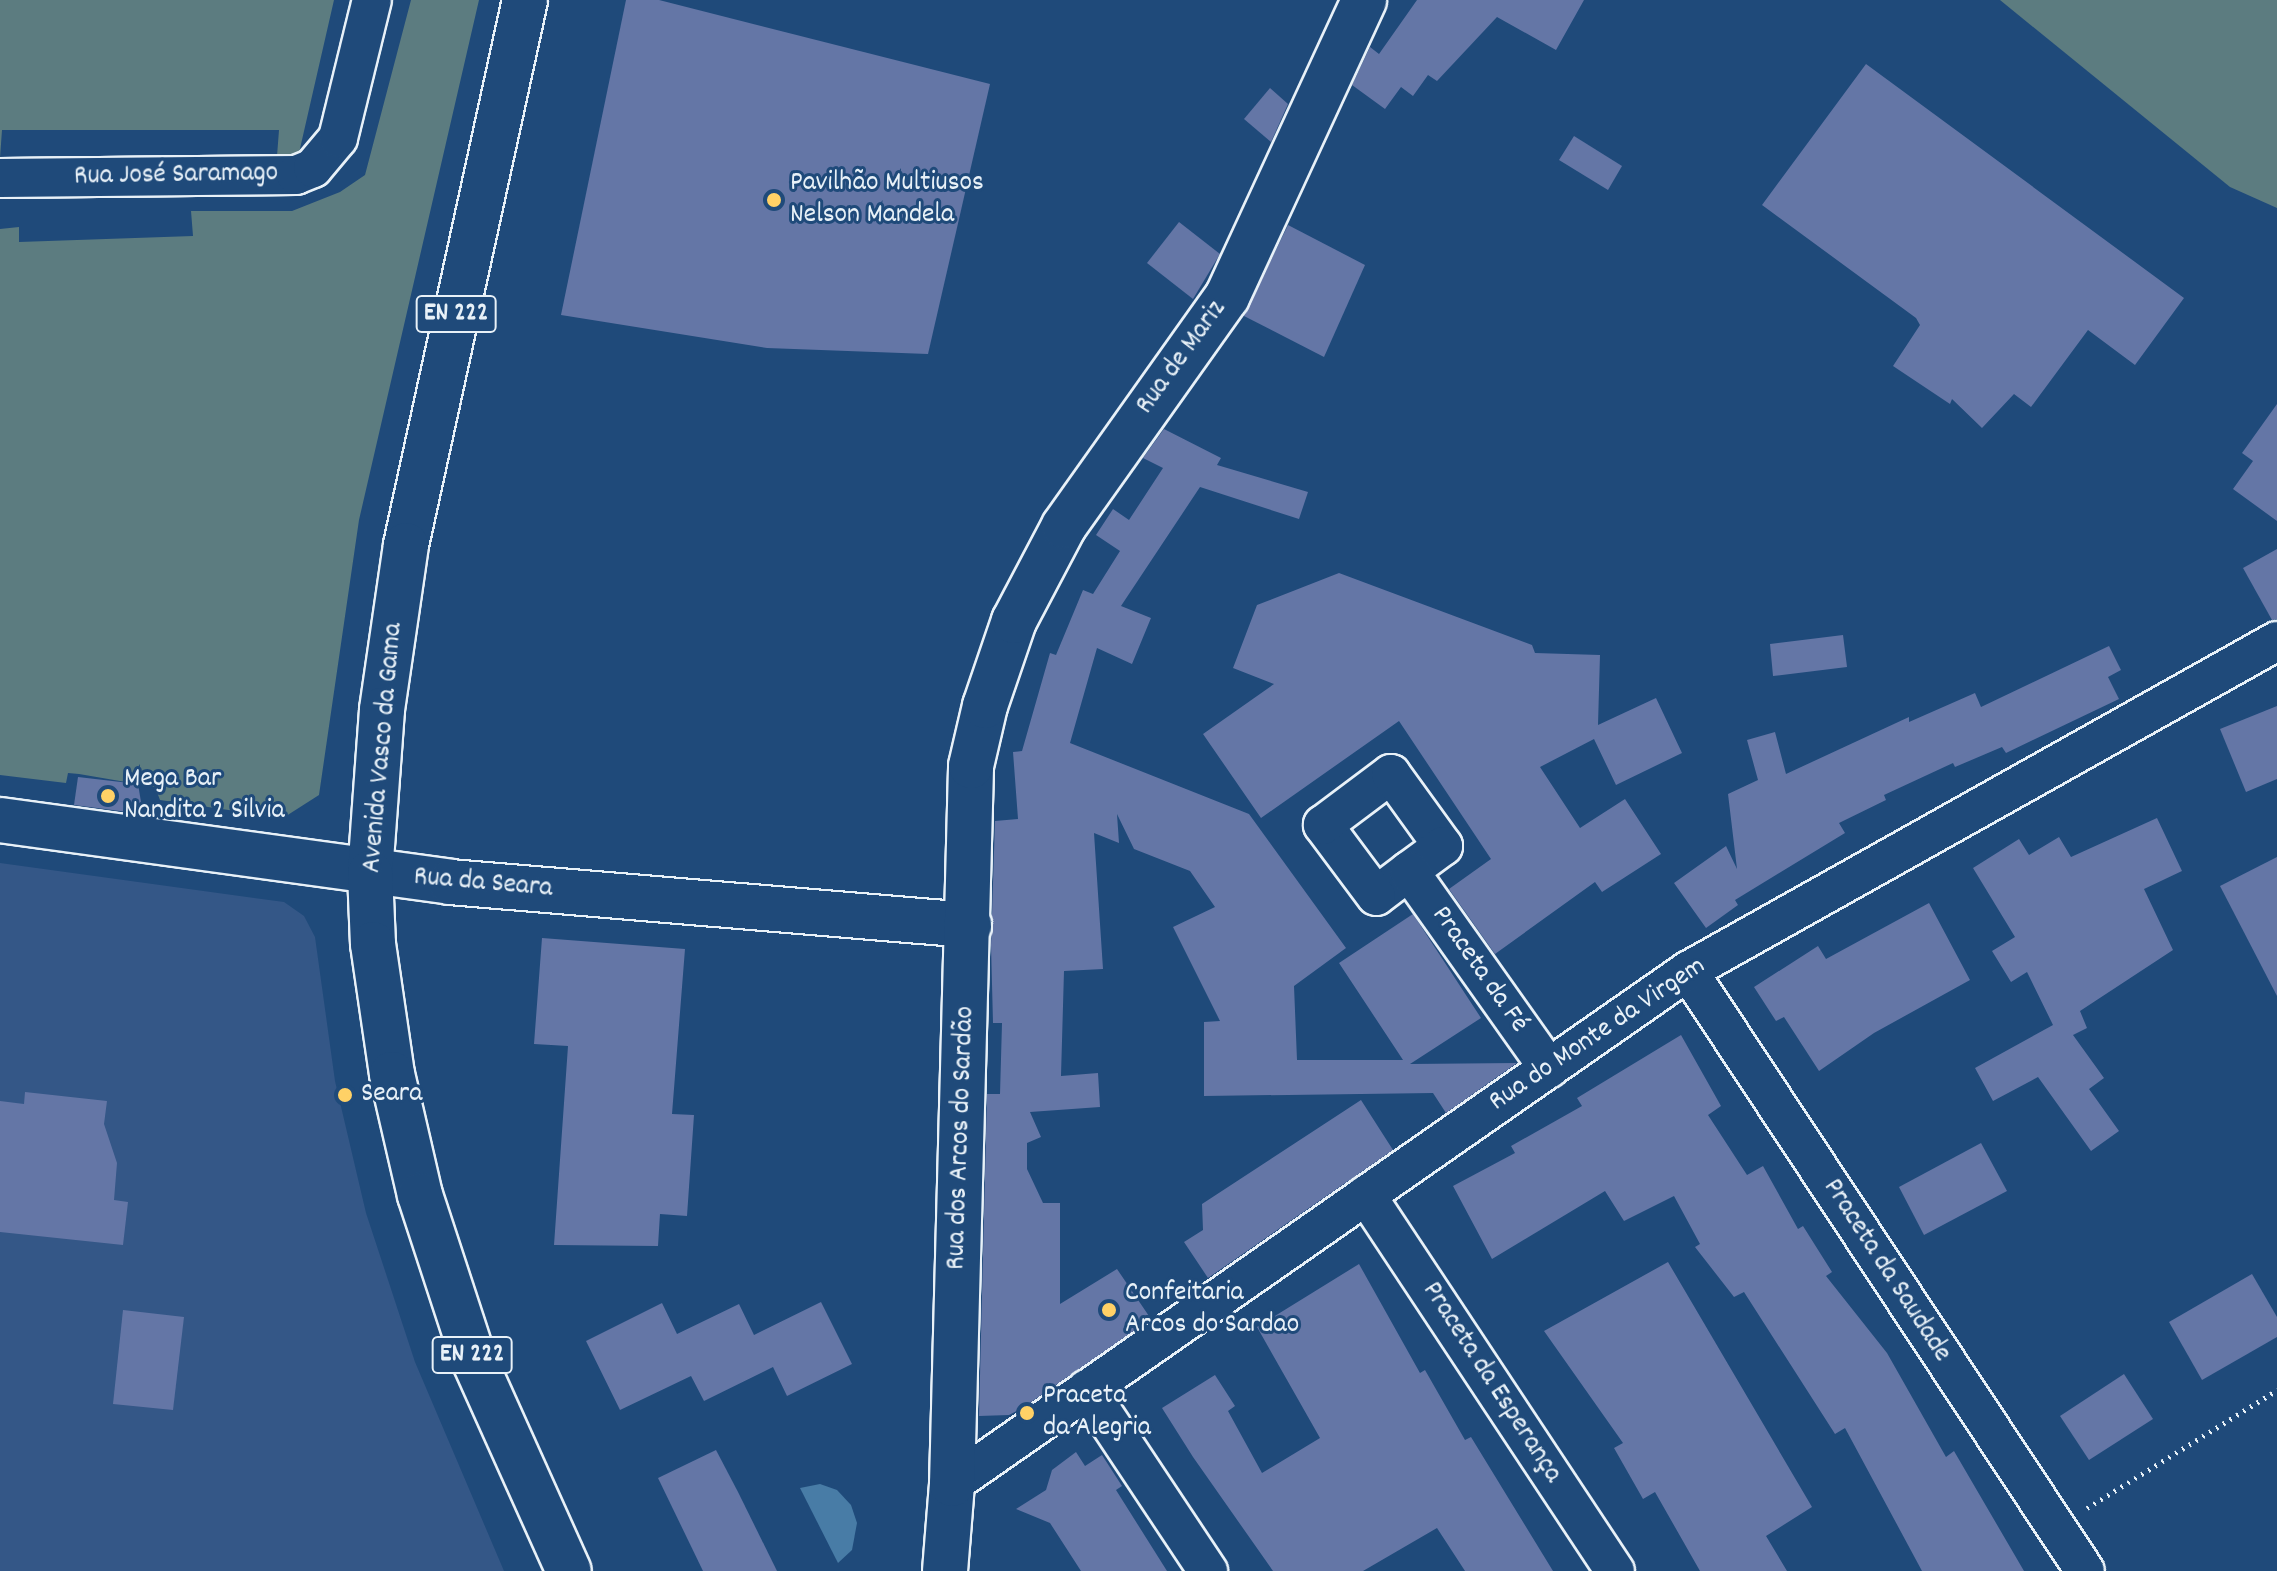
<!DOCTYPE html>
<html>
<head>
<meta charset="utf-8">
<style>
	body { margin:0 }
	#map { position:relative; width:2277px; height:1571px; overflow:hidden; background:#1f4a7a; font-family:Dekko,sans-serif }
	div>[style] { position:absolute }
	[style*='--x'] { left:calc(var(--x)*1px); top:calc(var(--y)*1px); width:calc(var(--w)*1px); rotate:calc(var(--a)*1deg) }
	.built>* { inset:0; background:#345787 }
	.green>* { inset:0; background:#5c7c80 }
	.water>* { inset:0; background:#487ca6 }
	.building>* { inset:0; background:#6476a6 }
	.path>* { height:5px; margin-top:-2.5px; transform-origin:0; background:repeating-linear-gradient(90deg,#e8f1f8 0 2px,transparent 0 8px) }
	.roads { filter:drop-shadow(2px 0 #e8f1f8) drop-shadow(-2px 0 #e8f1f8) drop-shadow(0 2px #e8f1f8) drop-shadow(0 -2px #e8f1f8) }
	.minor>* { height:38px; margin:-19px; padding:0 19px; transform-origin:19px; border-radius:19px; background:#1f4a7a }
	.tertiary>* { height:44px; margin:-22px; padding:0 22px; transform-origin:22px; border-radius:22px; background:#1f4a7a }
	.secondary>* { height:44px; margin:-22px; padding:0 22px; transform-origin:22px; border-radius:22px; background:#1f4a7a }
	.primary>* { height:44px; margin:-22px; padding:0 22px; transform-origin:22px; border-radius:22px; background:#1f4a7a }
	.dots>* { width:22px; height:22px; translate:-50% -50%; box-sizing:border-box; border:4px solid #1f4a7a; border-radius:50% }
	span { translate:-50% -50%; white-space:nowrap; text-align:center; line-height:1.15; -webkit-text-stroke:6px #1f4a7a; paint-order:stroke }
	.shield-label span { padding:2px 6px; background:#1f4a7a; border:2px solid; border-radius:6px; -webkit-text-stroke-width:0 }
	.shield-label { font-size:26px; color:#e8f1f8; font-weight:700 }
	.street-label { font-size:28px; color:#e8f1f8 }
	.poi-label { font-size:28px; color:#e8f1f8 }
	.left { translate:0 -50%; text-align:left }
</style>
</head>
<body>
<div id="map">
	<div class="built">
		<div style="clip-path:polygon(0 863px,284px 902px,304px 916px,315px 937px,335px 1081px,366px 1213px,415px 1362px,504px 1571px,0 1571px)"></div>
	</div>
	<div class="green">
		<div style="clip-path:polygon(0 0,334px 0,299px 153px,289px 160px,277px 156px,279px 130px,2px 130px,0 158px)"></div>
		<div style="clip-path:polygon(411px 0,479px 0,359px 520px,319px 795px,283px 818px,160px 800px,155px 787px,79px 774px,68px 773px,66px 783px,0 775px,0 229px,19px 227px,19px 242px,193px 236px,191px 211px,292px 211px,340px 192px,365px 175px)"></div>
		<div style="clip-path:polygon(2000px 0,2277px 0,2277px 208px,2230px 187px)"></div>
	</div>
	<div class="water">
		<div style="clip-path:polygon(820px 1484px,837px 1490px,851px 1505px,857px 1523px,852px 1550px,838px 1563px,800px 1488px)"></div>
	</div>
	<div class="building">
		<div style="clip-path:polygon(626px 0,659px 0,990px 84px,928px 354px,767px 348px,561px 315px)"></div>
		<div style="clip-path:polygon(1417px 0,1584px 0,1556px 50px,1497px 17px,1437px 81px,1428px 75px,1413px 96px,1401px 87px,1385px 109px,1352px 85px,1370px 47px,1379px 54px)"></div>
		<div style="clip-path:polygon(1866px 64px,2184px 298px,2135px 365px,2088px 330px,2031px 407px,2014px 394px,1982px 428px,1952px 399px,1950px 404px,1893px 366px,1920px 325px,1916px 318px,1762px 205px)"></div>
		<div style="clip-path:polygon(1270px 88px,1288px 104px,1271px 142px,1244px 119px)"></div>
		<div style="clip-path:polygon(1574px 136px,1622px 166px,1608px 190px,1559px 160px)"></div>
		<div style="clip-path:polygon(1179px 222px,1220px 254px,1193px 299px,1147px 263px)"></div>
		<div style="clip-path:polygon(1288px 225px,1365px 265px,1324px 357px,1244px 316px)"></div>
		<div style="clip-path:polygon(2277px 404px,2277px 521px,2233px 489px,2253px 461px,2242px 453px)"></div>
		<div style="clip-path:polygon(1164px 429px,1221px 458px,1217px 465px,1308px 492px,1299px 519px,1200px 487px,1121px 606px,1151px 618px,1132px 664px,1097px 648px,1070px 743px,1249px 814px,1346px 948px,1294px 986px,1297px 1060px,1403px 1060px,1339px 963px,1413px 914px,1481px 1018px,1410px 1064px,1517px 1063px,1446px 1113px,1433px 1093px,1204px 1096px,1204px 1022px,1220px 1021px,1173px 927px,1215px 907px,1190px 871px,1134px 849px,1117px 814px,1119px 843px,1094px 833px,1103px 969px,1064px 971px,1061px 1076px,1098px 1073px,1100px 1107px,1030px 1112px,1041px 1137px,1027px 1143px,1027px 1169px,1043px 1203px,1060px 1203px,1060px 1304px,1117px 1269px,1151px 1319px,1024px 1407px,1009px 1415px,979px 1416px,987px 1094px,1000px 1094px,1002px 1023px,993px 1023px,991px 945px,995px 821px,1018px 819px,1013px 752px,1022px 751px,1050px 653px,1056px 655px,1083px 590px,1093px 594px,1120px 551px,1096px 535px,1113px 509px,1129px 520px,1163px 468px,1143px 458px)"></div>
		<div style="clip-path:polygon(2277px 549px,2277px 619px,2272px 620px,2243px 568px)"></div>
		<div style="clip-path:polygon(1339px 573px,1532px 645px,1535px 653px,1600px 655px,1598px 725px,1656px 698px,1682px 753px,1616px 785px,1594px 739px,1540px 767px,1580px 828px,1625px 799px,1661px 854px,1602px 892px,1595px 882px,1495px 954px,1449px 889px,1491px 859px,1399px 721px,1261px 818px,1203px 734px,1274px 684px,1233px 668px,1257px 605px)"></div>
		<div style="clip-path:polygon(1843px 635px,1847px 667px,1773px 676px,1770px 644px)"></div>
		<div style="clip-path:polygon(2109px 646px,2121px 670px,2108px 677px,2119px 699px,2006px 753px,2002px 747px,1955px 767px,1953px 763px,1884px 795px,1886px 800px,1839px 823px,1845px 833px,1735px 900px,1738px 905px,1706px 928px,1674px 883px,1726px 846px,1737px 869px,1728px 794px,1758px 780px,1747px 740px,1775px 732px,1786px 774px,1909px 717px,1909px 722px,1975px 693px,1981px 707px)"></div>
		<div style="clip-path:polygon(2277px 706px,2277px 779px,2246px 792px,2220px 729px)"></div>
		<div style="clip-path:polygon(78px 777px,138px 784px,143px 814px,74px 805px)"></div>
		<div style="clip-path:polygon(2157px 818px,2182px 871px,2144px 889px,2173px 950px,2080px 1011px,2087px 1028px,2073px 1035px,2104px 1078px,2089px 1089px,2119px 1131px,2091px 1151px,2038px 1077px,1993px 1101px,1975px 1068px,2053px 1025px,2027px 972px,2011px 982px,1992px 951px,2015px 937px,1973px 868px,2019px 839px,2029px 855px,2059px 837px,2071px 857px)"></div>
		<div style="clip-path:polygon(2277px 857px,2277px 996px,2220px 886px)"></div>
		<div style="clip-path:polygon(1929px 903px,1970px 980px,1874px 1033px,1819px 1071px,1784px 1017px,1776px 1021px,1754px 987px,1818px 946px,1826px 959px)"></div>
		<div style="clip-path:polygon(542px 938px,685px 949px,672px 1114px,694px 1115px,687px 1216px,660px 1214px,658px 1246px,554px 1245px,568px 1046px,534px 1044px)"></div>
		<div style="clip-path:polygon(1681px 1035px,1721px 1106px,1708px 1115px,1747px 1175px,1763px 1166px,1798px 1229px,1803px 1226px,1832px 1272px,1826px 1276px,1887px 1353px,1946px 1457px,1954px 1451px,2024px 1571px,1922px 1571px,1845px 1428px,1835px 1434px,1744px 1292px,1734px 1297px,1695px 1247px,1700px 1244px,1674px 1196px,1624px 1221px,1605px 1191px,1492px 1259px,1453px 1186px,1515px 1153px,1511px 1146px,1582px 1106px,1577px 1098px)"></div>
		<div style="clip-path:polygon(25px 1092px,107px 1101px,104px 1124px,117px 1163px,114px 1200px,128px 1202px,123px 1245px,0 1232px,0 1101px,24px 1104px)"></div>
		<div style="clip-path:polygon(1361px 1100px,1393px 1150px,1208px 1278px,1184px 1242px,1203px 1230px,1202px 1204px)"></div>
		<div style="clip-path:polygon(1981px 1143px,2007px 1191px,1924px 1235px,1899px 1187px)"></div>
		<div style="clip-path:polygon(1668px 1262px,1812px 1507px,1766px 1536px,1787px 1571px,1700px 1571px,1655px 1492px,1643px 1499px,1614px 1448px,1623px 1443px,1544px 1331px)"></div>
		<div style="clip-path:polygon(1359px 1264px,1420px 1373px,1425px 1370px,1465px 1440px,1471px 1437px,1553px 1571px,1465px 1571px,1437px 1528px,1363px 1571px,1273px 1571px,1193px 1457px,1162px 1408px,1215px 1375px,1235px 1406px,1228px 1411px,1262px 1473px,1320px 1438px,1257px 1327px)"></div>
		<div style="clip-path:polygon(2252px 1274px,2277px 1317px,2277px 1337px,2202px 1380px,2169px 1322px)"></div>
		<div style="clip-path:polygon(821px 1302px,852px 1364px,787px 1396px,773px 1367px,704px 1401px,691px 1376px,620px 1410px,586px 1341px,662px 1303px,677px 1334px,739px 1304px,754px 1335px)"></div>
		<div style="clip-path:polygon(123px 1310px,184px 1317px,173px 1410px,113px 1404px)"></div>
		<div style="clip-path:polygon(2124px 1374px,2153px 1419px,2089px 1460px,2060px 1416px)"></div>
		<div style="clip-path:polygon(716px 1450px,738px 1492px,777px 1571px,703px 1571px,658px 1478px)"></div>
		<div style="clip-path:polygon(1076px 1452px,1085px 1466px,1102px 1455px,1122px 1486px,1116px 1490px,1167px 1571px,1081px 1571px,1050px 1523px,1016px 1509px,1046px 1490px,1052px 1470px)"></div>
	</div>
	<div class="path">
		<div style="--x:2087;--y:1508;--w:224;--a:-31.8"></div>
	</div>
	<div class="roads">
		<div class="minor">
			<div style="--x:0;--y:178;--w:296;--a:-0.6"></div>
			<div style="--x:296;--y:175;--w:18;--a:-22"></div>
			<div style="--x:313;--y:168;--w:39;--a:-50"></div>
			<div style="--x:338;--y:138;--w:142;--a:-76.2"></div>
			<div style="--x:1409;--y:871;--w:41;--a:142.9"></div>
			<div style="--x:1376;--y:896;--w:89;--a:-126.7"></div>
			<div style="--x:1323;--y:825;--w:85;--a:-36.9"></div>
			<div style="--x:1391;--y:774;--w:89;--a:54.2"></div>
			<div style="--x:1443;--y:846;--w:42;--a:143.7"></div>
			<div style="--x:1409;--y:871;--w:242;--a:54.7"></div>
			<div style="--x:1688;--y:971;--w:719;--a:56.51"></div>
			<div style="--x:1366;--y:1195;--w:451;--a:56.5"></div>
			<div style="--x:1087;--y:1389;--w:219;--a:56.4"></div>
			<div style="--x:952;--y:1484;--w:897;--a:-34.88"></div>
			<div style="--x:1688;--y:971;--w:675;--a:-29.26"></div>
		</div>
		<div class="tertiary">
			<div style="--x:0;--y:820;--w:454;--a:7.8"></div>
			<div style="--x:450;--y:882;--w:521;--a:4.74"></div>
		</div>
		<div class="secondary">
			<div style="--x:945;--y:1571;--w:87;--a:-85.4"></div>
			<div style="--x:952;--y:1484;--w:718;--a:-88.48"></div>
			<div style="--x:971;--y:766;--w:62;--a:-76.9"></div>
			<div style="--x:985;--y:706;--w:90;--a:-71.2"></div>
			<div style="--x:1014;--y:621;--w:107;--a:-62.2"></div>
			<div style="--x:1064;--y:526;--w:281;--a:-54.6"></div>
			<div style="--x:1227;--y:297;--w:327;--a:-65.2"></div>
		</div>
		<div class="primary">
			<div style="--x:525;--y:0;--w:558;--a:102.32"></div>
			<div style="--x:406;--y:545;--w:167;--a:98.3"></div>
			<div style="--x:382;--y:710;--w:163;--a:94.2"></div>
			<div style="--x:370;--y:873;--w:71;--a:87.6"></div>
			<div style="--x:373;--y:944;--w:131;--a:81.7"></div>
			<div style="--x:392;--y:1074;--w:124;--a:77"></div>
			<div style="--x:420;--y:1195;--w:174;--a:71.9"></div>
			<div style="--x:474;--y:1360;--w:231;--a:65.8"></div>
		</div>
	</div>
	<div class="dots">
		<div style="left:774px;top:200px;background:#ffd166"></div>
		<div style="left:108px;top:796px;background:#ffd166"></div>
		<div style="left:345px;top:1095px;background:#ffd166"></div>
		<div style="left:1109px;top:1310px;background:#ffd166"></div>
		<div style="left:1027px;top:1413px;background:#ffd166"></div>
	</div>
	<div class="shield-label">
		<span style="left:456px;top:314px">EN 222</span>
		<span style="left:472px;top:1355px">EN 222</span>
	</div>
	<div class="street-label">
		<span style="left:176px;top:176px;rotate:-1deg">Rua José Saramago</span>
		<span style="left:1182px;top:358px;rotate:-54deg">Rua de Mariz</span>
		<span style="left:384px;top:748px;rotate:-85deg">Avenida Vasco da Gama</span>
		<span style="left:483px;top:884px;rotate:5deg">Rua da Seara</span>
		<span style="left:1479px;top:970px;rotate:55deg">Praceta da Fé</span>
		<span style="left:1598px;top:1035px;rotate:-34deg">Rua do Monte da Virgem</span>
		<span style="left:962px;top:1138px;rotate:-88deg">Rua dos Arcos do Sardão</span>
		<span style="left:1886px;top:1271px;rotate:57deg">Praceta da Saudade</span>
		<span style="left:1491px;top:1383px;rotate:57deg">Praceta da Esperança</span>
	</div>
	<div class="poi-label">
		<span class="left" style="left:790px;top:200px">Pavilhão Multiusos<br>Nelson Mandela</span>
		<span class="left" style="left:124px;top:796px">Mega Bar<br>Nandita 2 Silvia</span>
		<span class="left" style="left:361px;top:1095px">Seara</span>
		<span class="left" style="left:1125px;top:1310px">Confeitaria<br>Arcos do Sardao</span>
		<span class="left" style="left:1043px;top:1413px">Praceta<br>da Alegria</span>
	</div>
</div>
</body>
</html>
